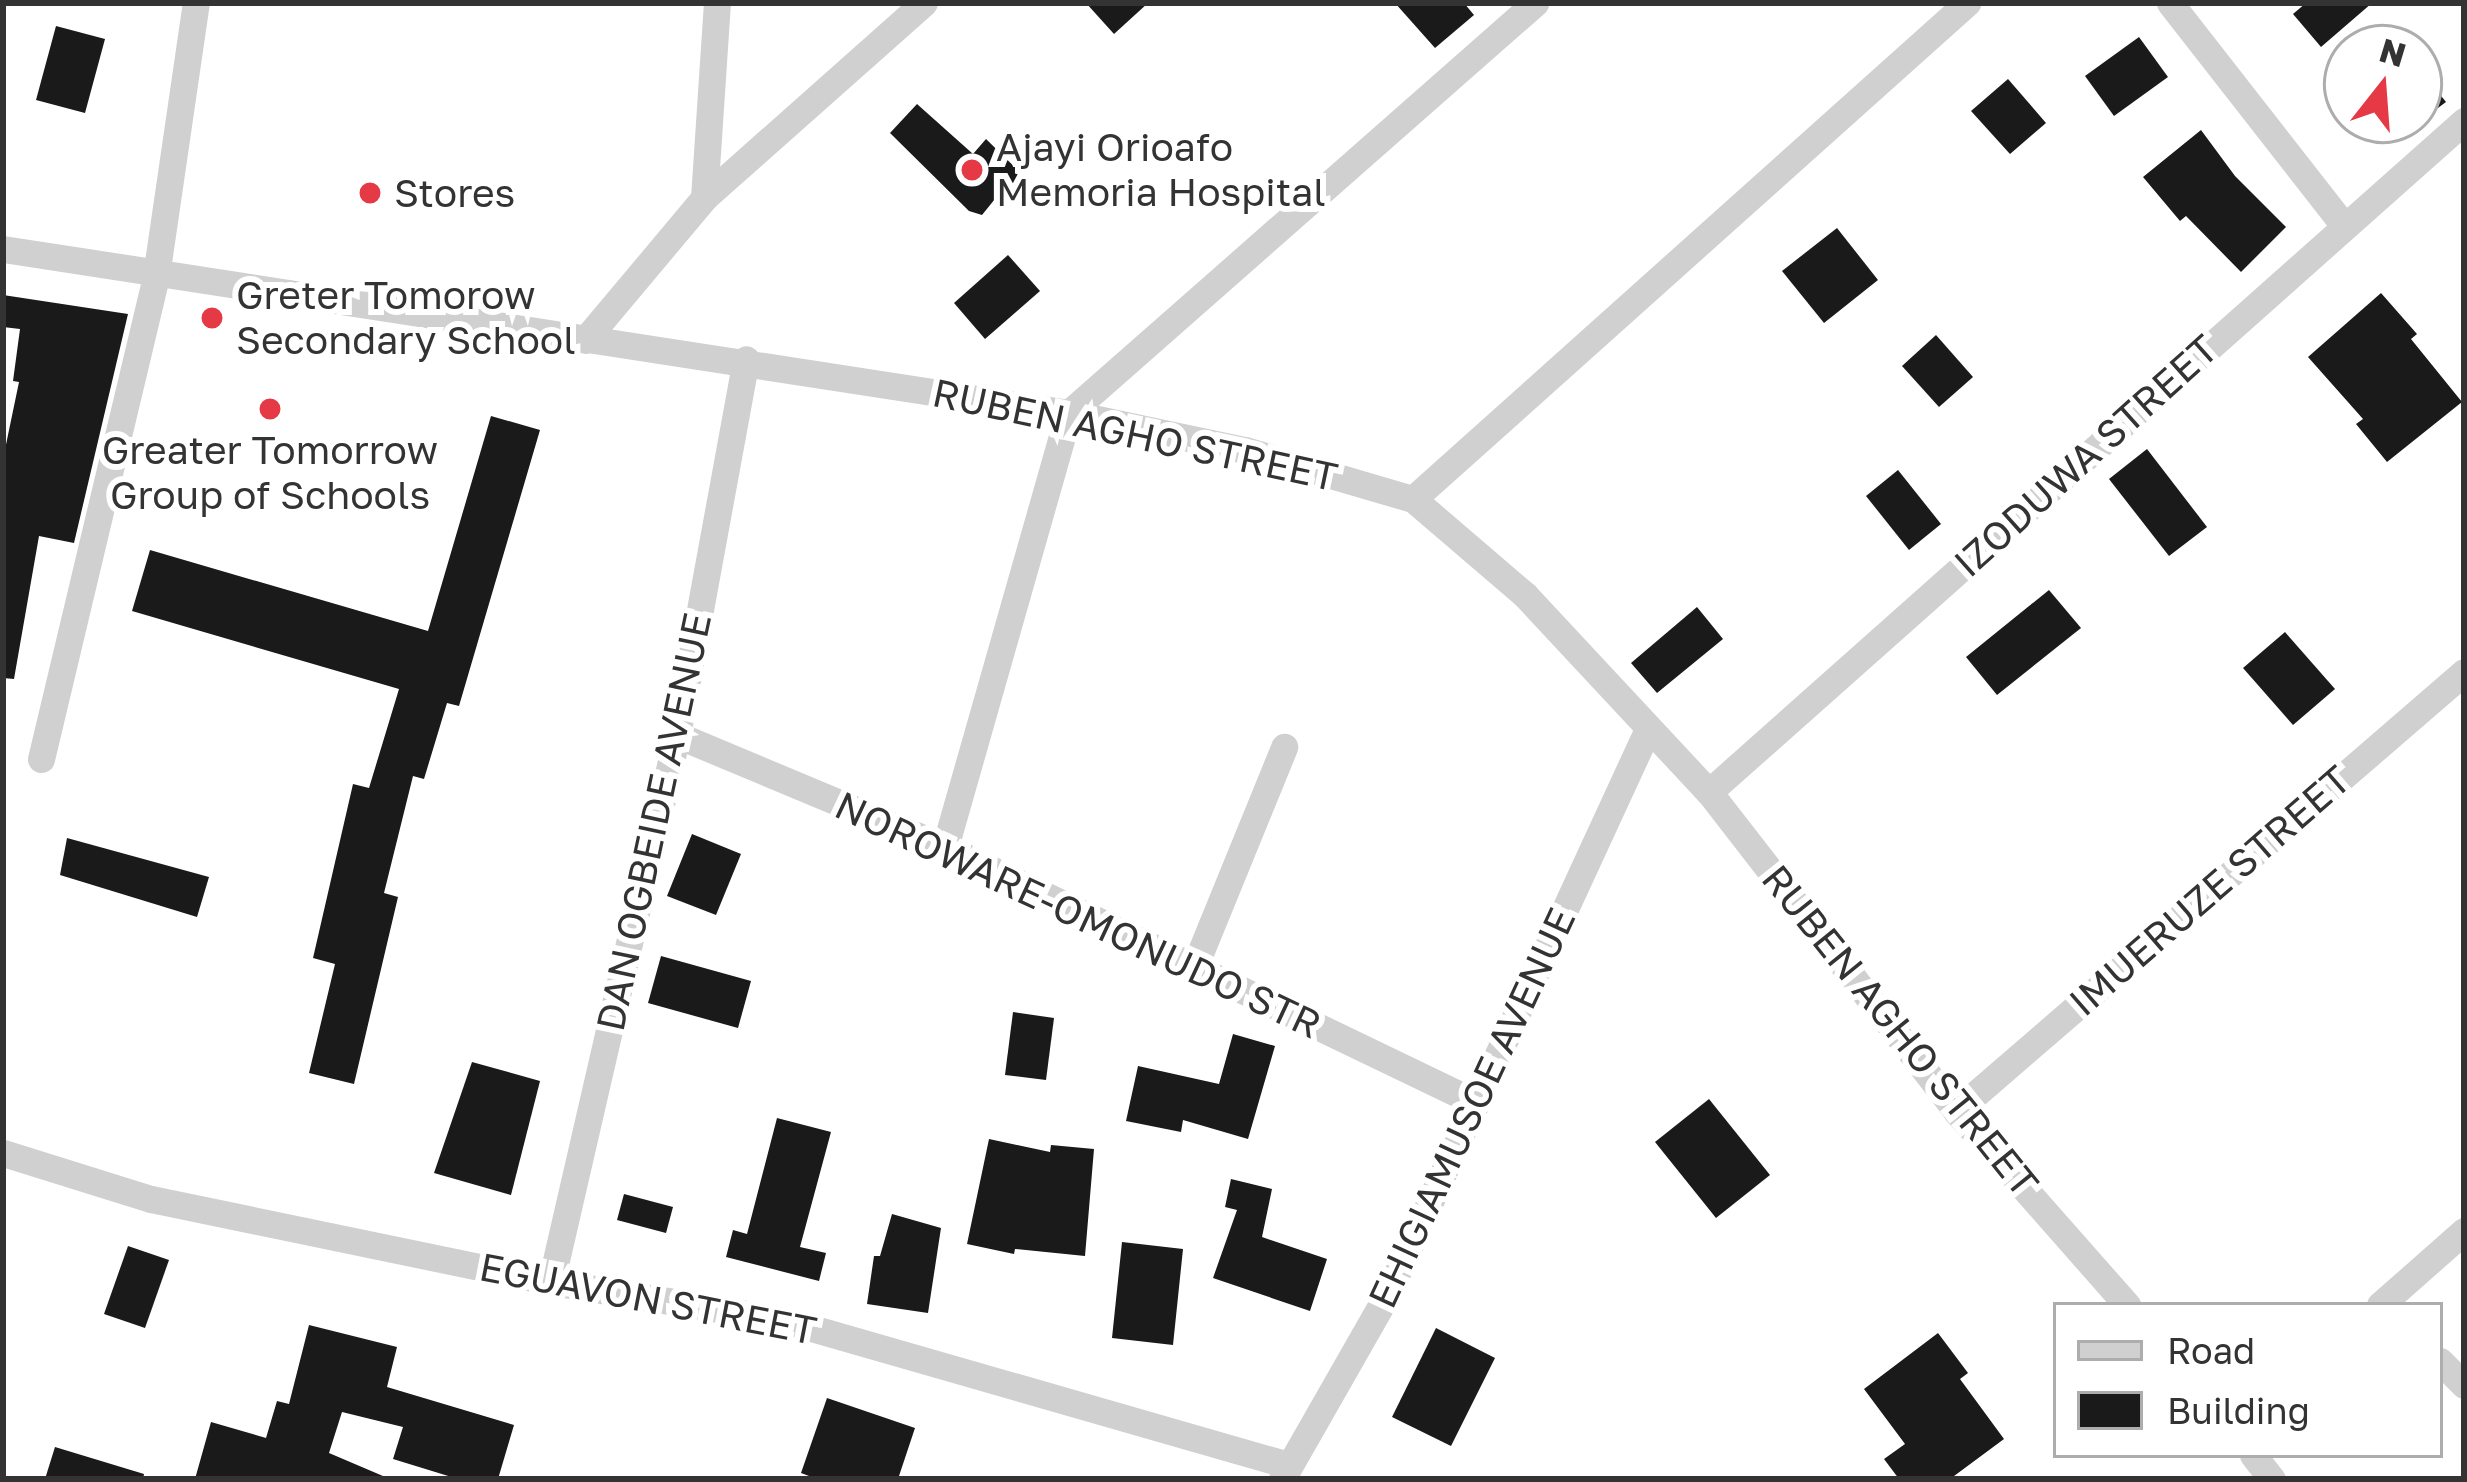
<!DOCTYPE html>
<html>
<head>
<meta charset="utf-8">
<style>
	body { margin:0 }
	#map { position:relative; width:2467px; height:1482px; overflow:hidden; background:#fff; font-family:"Golos Text",sans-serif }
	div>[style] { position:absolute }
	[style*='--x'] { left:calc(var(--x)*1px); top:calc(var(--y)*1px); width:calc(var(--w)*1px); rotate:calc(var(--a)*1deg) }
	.building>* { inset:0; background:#1a1a1a }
	.minor>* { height:27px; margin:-13.5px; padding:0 13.5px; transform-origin:13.5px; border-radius:13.5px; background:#d0d0d0 }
	.dots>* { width:33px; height:33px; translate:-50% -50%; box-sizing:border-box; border:6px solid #fff; border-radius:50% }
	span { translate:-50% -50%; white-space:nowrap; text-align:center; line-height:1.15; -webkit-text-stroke:12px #fff; paint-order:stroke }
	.poi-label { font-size:39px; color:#333 }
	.left { translate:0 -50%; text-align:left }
	.street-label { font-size:39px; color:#333 }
	.frame { position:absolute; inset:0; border:6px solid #333; pointer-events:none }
	.legend { position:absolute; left:2053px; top:1302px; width:390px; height:156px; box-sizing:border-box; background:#fff; border:3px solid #adadad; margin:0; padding:15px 21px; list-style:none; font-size:36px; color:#333 }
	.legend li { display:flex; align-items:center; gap:24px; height:60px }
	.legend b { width:60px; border:3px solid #adadad }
	.north { position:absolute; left:2323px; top:24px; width:120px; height:120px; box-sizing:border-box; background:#fff; border:3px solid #adadad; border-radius:50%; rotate:17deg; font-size:33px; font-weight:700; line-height:48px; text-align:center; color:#333 }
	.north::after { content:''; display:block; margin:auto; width:42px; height:54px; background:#e63946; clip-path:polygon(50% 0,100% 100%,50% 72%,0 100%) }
</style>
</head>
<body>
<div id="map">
	<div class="building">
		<div style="clip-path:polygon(1086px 3px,1148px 3px,1114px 34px)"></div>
		<div style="clip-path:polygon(1395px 3px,1464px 3px,1474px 15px,1435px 48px)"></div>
		<div style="clip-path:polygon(2306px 3px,2372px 3px,2321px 47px,2293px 14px)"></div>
		<div style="clip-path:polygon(56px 26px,105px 39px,85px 113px,36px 100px)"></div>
		<div style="clip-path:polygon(2139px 37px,2168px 77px,2114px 116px,2085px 76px)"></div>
		<div style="clip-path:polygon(2419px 68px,2446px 102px,2419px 122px)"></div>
		<div style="clip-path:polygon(2008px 79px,2046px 123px,2010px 154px,1971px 111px)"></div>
		<div style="clip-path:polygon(917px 104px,973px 154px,986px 139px,1034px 186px,1014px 204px,999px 194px,982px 215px,969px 211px,890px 133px)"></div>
		<div style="clip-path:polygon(2201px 130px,2235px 176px,2286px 227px,2241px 272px,2186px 216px,2180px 221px,2143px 177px)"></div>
		<div style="clip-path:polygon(1837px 228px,1878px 280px,1824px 323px,1782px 271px)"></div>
		<div style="clip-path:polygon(1008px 255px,1040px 291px,985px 339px,954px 303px)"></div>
		<div style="clip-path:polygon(2381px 293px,2417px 334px,2411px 339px,2462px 402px,2387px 462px,2356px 424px,2363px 419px,2308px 357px)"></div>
		<div style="clip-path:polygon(3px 295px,128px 314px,74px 543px,39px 536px,14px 679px,3px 678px,3px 459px,19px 382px,13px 381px,20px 329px,3px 327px)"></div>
		<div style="clip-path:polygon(1936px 335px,1973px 377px,1939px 407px,1902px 366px)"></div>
		<div style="clip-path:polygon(491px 416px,540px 430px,459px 706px,447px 703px,424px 779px,413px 776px,384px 893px,398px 897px,354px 1084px,309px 1073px,335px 964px,313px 958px,353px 784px,369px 788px,399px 689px,132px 611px,150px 550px,428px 631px)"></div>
		<div style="clip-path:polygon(2147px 449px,2207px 527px,2169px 556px,2109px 479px)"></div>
		<div style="clip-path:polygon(1898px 470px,1941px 524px,1909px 550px,1866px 496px)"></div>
		<div style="clip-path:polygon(2049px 590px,2081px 628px,1997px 695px,1966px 657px)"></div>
		<div style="clip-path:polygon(1697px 607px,1723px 639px,1657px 693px,1631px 663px)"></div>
		<div style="clip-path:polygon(2285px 632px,2335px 689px,2293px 725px,2243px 668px)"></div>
		<div style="clip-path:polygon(692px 834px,741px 854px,716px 915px,667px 896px)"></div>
		<div style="clip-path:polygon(67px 838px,209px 877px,197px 917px,60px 875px)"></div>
		<div style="clip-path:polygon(661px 956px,751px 981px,738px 1028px,648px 1003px)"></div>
		<div style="clip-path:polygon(1013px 1012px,1054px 1018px,1046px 1080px,1005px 1075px)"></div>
		<div style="clip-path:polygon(1233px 1034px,1275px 1046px,1248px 1139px,1183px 1120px,1181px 1132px,1126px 1121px,1138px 1066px,1219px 1084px)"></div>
		<div style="clip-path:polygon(472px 1062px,540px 1081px,511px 1195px,434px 1173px)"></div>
		<div style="clip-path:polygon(1709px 1099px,1770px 1175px,1716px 1218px,1655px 1142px)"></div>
		<div style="clip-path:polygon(777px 1118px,831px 1132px,800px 1247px,826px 1253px,819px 1281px,726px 1257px,733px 1230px,747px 1234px)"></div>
		<div style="clip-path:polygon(989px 1139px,1050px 1152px,1051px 1145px,1094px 1149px,1085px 1256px,1015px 1249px,1014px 1254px,967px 1244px)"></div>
		<div style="clip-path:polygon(1231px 1179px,1272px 1189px,1262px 1237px,1327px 1259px,1310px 1311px,1213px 1278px,1237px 1210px,1225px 1207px)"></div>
		<div style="clip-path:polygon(624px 1194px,673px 1207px,666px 1233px,617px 1220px)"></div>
		<div style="clip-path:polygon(892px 1214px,941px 1228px,928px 1313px,867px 1304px,874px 1256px,880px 1256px)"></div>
		<div style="clip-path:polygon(1122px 1242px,1183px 1249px,1173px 1345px,1112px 1338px)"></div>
		<div style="clip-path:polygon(128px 1246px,169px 1260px,145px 1328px,104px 1314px)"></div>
		<div style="clip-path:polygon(309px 1325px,397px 1347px,387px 1387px,514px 1425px,498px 1479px,458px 1479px,393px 1459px,403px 1427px,342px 1412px,329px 1453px,390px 1479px,195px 1479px,211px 1422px,266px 1438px,277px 1401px,289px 1404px)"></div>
		<div style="clip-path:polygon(1436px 1328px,1495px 1358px,1451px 1446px,1392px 1417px)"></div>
		<div style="clip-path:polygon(1938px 1333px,1968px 1373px,1960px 1379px,2004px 1439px,1950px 1479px,1899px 1479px,1884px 1459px,1905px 1444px,1864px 1389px)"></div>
		<div style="clip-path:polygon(827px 1398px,915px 1428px,898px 1479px,817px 1479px,801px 1473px)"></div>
		<div style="clip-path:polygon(55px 1447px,144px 1474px,143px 1479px,45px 1479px)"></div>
	</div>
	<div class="minor">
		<div style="--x:2170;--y:3;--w:283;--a:52"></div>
		<div style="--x:704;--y:198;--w:195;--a:-86.2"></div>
		<div style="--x:3;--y:249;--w:1079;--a:8.75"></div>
		<div style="--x:1069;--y:413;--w:180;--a:11.9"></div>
		<div style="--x:1245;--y:450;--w:175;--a:16.3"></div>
		<div style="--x:1413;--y:499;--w:148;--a:40.6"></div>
		<div style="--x:1525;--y:595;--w:270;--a:47"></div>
		<div style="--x:1709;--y:792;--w:403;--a:52.2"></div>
		<div style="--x:1956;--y:1111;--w:259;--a:48.6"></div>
		<div style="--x:585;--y:340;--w:185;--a:-50"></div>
		<div style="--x:704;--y:198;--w:294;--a:-41.6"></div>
		<div style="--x:1413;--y:499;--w:744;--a:-41.84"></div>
		<div style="--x:677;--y:735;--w:290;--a:22.7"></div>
		<div style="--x:945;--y:847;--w:590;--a:25.7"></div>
		<div style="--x:41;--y:759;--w:497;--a:-76.6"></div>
		<div style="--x:156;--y:276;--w:276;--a:-81.7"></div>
		<div style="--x:1709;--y:792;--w:1010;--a:-41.63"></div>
		<div style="--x:945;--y:847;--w:451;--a:-74.1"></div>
		<div style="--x:1069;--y:413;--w:621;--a:-41.34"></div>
		<div style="--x:1194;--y:968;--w:239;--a:-67.8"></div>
		<div style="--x:1956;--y:1111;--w:671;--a:-40.83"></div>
		<div style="--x:3;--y:1153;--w:155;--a:17.3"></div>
		<div style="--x:151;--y:1199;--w:409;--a:11.7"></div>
		<div style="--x:551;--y:1282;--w:232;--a:9.2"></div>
		<div style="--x:780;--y:1319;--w:529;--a:16.03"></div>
		<div style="--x:551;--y:1282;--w:561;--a:-77.03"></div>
		<div style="--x:677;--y:735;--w:382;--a:-79.6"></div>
		<div style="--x:2380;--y:1305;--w:112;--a:-41.4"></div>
		<div style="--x:2440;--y:1361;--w:34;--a:45"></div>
		<div style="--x:2253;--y:1455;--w:31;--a:52"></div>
		<div style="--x:1282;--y:1479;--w:210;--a:-60.3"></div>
		<div style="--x:1386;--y:1297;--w:626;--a:-65.24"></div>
	</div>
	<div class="dots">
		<div style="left:972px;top:170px;background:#e63946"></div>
		<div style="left:370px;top:193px;background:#e63946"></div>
		<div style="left:212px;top:318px;background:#e63946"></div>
		<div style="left:270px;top:409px;background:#e63946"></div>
	</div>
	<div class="poi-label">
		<span class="left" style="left:996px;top:170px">Ajayi Orioafo<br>Memoria Hospital</span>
		<span class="left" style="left:394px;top:193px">Stores</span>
		<span class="left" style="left:236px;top:318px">Greter Tomorow<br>Secondary School</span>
		<span style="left:270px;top:473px">Greater Tomorrow<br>Group of Schools</span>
	</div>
	<div class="street-label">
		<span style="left:1135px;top:435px;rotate:12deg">RUBEN AGHO STREET</span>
		<span style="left:2086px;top:456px;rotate:-42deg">IZODUWA STREET</span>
		<span style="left:654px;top:822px;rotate:-78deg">DAN OGBEIDE AVENUE</span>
		<span style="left:2210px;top:891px;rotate:-41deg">IMUERUZE STREET</span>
		<span style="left:1078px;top:915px;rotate:25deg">NOROWARE-OMONUDO STR</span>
		<span style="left:1900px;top:1031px;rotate:51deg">RUBEN AGHO STREET</span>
		<span style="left:1472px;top:1108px;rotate:-65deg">EHIGIAMUSOE AVENUE</span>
		<span style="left:648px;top:1299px;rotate:11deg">EGUAVON STREET</span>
	</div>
	<div class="frame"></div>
	<ul class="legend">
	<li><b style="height:15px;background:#d0d0d0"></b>Road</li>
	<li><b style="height:33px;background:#1a1a1a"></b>Building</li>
	</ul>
	<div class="north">N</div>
</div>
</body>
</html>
